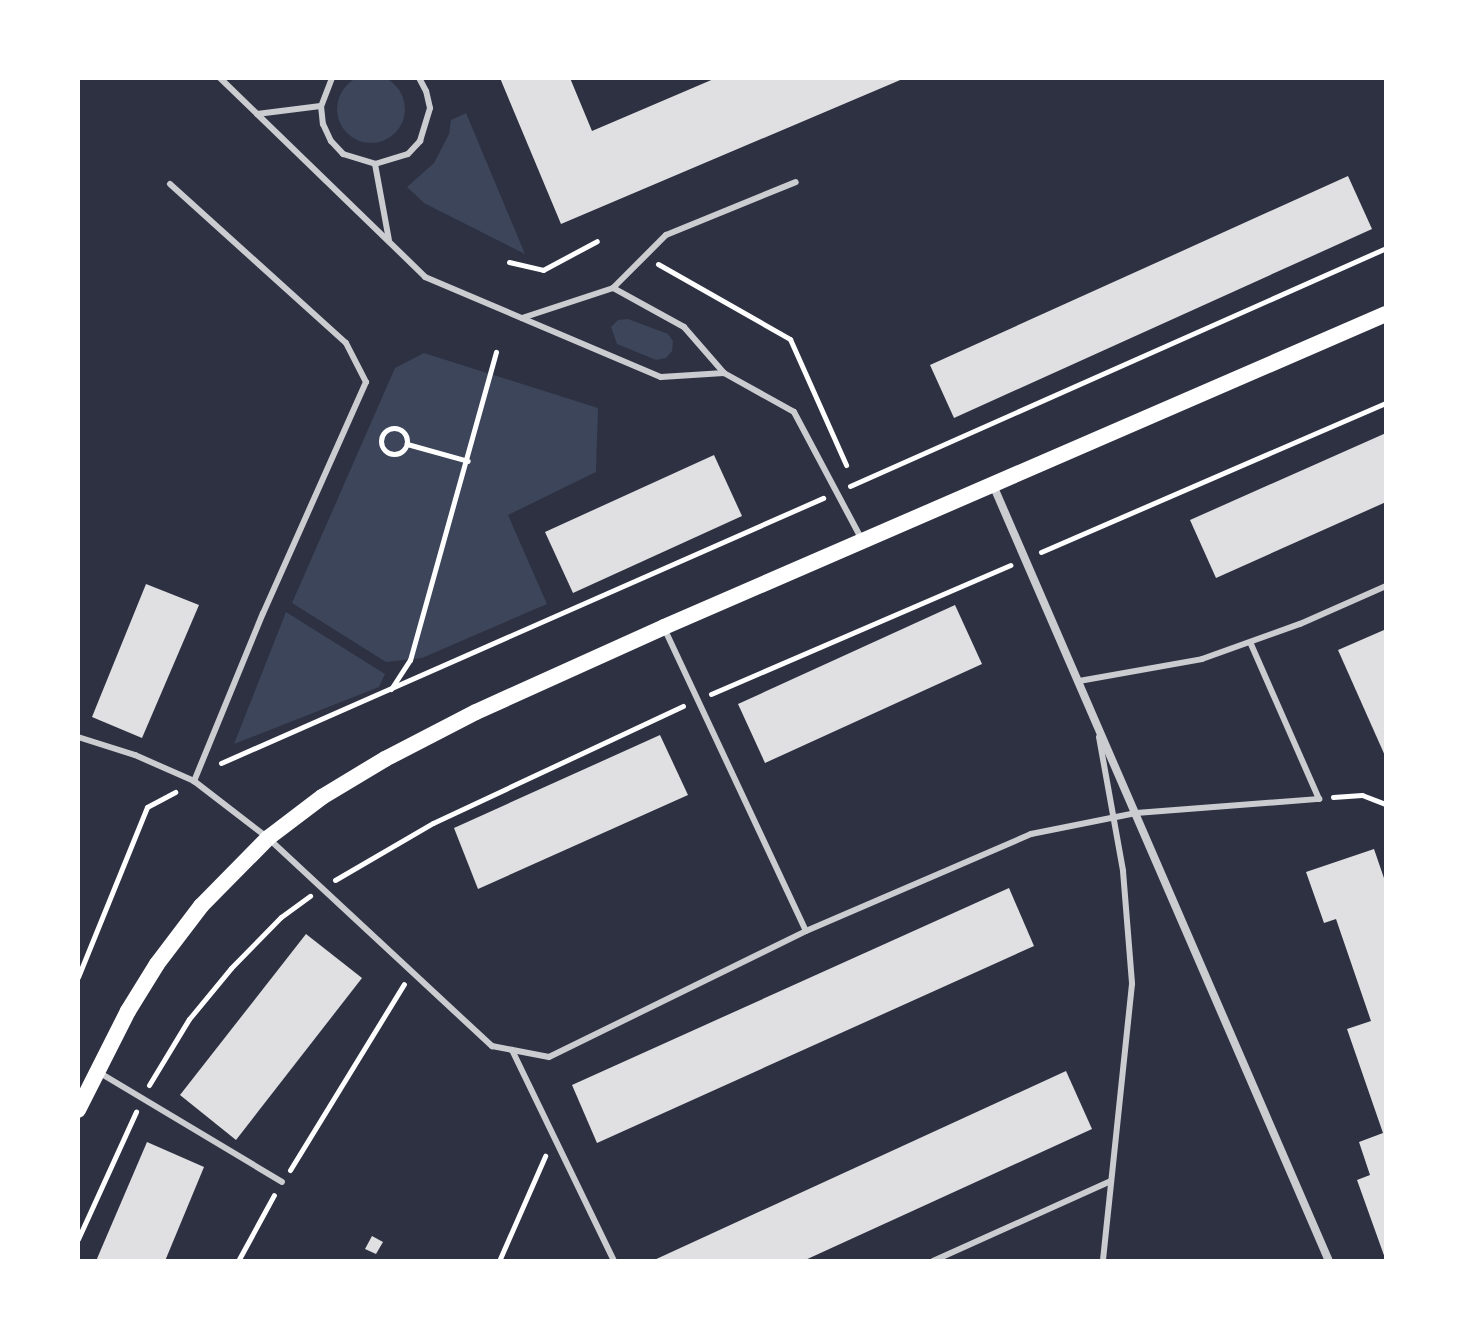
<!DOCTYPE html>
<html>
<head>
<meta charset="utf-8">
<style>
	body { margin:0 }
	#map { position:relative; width:1464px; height:1339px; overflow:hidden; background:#2d3142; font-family:"Playfair Display",serif }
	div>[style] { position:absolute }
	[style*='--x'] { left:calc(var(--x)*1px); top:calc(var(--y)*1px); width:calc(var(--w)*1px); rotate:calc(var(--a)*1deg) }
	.green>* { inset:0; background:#3c4559 }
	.round { border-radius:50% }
	.building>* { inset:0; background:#e0e0e3 }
	.path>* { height:5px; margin:-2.5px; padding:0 2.5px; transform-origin:2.5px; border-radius:2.5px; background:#fff }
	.path>.ring { margin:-2.5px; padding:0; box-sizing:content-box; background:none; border:5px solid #fff; border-radius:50% }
	.service>* { height:6px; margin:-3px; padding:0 3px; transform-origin:3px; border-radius:3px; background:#caccd0 }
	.minor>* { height:8px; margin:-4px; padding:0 4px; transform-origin:4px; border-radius:4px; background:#caccd0 }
	.secondary>* { height:16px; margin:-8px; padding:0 8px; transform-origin:8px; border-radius:8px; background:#fff }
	span { translate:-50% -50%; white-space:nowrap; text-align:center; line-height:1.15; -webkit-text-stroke:8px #fff; paint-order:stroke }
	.frame { position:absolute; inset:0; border:80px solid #fff; pointer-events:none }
</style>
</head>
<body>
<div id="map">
	<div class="green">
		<div class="round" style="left:337px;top:75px;width:68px;height:68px"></div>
		<div style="clip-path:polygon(466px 113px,525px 254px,424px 203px,407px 187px,434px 163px,449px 134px,451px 120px)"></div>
		<div style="clip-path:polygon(628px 319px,668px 334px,673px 341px,672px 351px,666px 358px,656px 360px,617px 344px,611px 327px,618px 320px)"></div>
		<div style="clip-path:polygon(424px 353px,598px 408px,596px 472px,508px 515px,547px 604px,422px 658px,386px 662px,292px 603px,395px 368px)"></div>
		<div style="clip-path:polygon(286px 612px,385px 674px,379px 687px,234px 744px)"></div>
	</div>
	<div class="building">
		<div style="clip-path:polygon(500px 78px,570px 78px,592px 131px,716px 78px,905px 78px,561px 224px)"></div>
		<div style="clip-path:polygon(1348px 176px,1372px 229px,954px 418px,930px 365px)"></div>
		<div style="clip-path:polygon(1386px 433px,1386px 502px,1216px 578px,1190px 520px)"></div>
		<div style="clip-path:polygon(714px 455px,742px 516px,573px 593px,545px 532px)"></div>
		<div style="clip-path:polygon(146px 584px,199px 605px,142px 738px,92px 717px)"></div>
		<div style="clip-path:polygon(955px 605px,982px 664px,765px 763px,738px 704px)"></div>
		<div style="clip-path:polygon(1384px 630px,1386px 635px,1386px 758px,1338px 650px)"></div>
		<div style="clip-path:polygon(660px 735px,688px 795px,478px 889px,454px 828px)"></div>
		<div style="clip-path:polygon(1374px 849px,1386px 884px,1386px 1261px,1357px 1180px,1370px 1175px,1359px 1142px,1383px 1133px,1347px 1029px,1371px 1021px,1336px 919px,1324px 923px,1306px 872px)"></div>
		<div style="clip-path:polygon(1009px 888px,1034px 946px,597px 1143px,572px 1085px)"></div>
		<div style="clip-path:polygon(306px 934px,362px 978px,236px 1140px,180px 1095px)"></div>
		<div style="clip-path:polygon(1066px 1071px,1092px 1129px,803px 1261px,652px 1261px)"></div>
		<div style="clip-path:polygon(147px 1142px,204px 1167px,165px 1261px,96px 1261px)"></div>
		<div style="clip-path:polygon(372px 1236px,383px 1242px,376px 1254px,365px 1249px)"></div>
	</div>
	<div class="path">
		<div style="--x:509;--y:262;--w:35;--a:13"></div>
		<div style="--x:543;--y:270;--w:61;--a:-28.2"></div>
		<div style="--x:658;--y:264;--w:152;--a:29.6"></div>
		<div style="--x:790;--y:339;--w:138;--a:66"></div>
		<div class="ring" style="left:381px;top:428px;width:21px;height:21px"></div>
		<div style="--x:407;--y:444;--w:63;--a:15.6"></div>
		<div style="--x:850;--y:486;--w:586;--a:-23.94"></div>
		<div style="--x:1041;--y:552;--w:376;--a:-23.4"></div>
		<div style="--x:391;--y:689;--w:35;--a:-57"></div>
		<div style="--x:410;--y:660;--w:320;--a:-74.4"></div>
		<div style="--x:711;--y:694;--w:326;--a:-23.3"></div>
		<div style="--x:221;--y:763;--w:658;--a:-23.76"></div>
		<div style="--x:1333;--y:797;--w:29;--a:-4"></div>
		<div style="--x:1362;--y:795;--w:26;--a:21"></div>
		<div style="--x:335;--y:880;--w:113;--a:-30.2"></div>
		<div style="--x:433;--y:823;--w:276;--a:-25.1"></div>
		<div style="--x:78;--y:977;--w:183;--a:-67.9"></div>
		<div style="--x:147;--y:807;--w:32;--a:-28"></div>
		<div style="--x:149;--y:1085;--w:77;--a:-58.8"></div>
		<div style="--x:189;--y:1019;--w:66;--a:-50.5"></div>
		<div style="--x:231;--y:968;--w:71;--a:-45.6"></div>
		<div style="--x:281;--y:917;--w:36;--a:-36"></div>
		<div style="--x:290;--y:1170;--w:218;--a:-58.5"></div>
		<div style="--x:78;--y:1239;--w:140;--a:-65.5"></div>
		<div style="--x:238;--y:1261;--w:75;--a:-61.4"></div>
		<div style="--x:499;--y:1261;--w:115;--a:-66.3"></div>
	</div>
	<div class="service">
		<div style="--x:220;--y:78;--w:286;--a:44.1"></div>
		<div style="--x:425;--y:277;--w:256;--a:23"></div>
		<div style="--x:661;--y:377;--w:63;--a:-3.6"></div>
		<div style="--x:724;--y:373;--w:80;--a:29.1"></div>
		<div style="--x:794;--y:412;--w:143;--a:62"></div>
		<div style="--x:332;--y:78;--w:30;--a:111"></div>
		<div style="--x:321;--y:106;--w:18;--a:84"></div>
		<div style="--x:323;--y:124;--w:19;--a:65"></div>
		<div style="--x:331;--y:141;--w:18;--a:47"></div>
		<div style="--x:343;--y:154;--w:34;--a:17"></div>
		<div style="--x:375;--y:164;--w:34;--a:-17"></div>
		<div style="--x:408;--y:154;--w:18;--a:-47"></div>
		<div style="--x:420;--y:141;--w:34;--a:-73"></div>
		<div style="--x:430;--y:108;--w:17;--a:-103"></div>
		<div style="--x:426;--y:91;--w:15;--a:-118"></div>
		<div style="--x:257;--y:114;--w:64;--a:-7.1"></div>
		<div style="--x:375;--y:164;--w:77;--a:79.6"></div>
		<div style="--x:170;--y:184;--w:237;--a:42.1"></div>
		<div style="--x:346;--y:343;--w:44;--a:62.9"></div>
		<div style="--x:366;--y:382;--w:253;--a:114"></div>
		<div style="--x:263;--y:613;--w:182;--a:112.3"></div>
		<div style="--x:194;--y:781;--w:93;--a:37.6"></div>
		<div style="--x:268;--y:838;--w:306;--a:42.9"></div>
		<div style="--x:492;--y:1046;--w:58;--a:10.9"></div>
		<div style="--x:549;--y:1057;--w:286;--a:-26.1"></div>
		<div style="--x:806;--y:931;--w:245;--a:-23.3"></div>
		<div style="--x:1031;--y:834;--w:107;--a:-11.3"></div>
		<div style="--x:1136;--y:813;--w:184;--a:-4.4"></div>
		<div style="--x:1319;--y:799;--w:171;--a:-113.7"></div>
		<div style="--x:522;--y:318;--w:96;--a:-18.2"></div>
		<div style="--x:724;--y:373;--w:61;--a:-131"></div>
		<div style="--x:684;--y:327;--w:81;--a:-151.2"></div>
		<div style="--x:613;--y:288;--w:75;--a:-45"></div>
		<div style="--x:666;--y:235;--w:140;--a:-22.2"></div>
		<div style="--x:665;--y:630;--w:332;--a:64.9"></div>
		<div style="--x:1079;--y:681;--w:125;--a:-10.1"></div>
		<div style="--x:1202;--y:659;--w:104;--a:-19.7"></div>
		<div style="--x:1300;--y:624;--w:94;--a:-23.8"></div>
		<div style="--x:78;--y:737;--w:60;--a:17.5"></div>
		<div style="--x:135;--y:755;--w:64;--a:23.8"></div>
		<div style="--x:1099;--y:737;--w:136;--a:79.8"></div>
		<div style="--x:1123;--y:871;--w:113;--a:85.4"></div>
		<div style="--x:1132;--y:984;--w:279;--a:96"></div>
		<div style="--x:512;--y:1050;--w:234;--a:64.2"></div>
		<div style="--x:100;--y:1073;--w:212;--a:30.9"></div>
		<div style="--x:933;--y:1261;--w:195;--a:-24.2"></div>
	</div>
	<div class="minor">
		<div style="--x:993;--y:485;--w:846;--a:66.59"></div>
	</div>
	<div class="secondary">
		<div style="--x:78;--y:1110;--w:111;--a:-63.2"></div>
		<div style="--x:128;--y:1011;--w:55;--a:-58.3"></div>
		<div style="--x:157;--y:964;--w:73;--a:-52.8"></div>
		<div style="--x:201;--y:906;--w:95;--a:-45.4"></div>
		<div style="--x:268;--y:838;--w:68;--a:-37.2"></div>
		<div style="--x:322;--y:797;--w:74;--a:-31.1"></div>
		<div style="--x:385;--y:759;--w:102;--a:-27.3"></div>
		<div style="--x:476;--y:712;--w:206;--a:-24.3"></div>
		<div style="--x:664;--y:627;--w:787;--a:-23.44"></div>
	</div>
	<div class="frame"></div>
</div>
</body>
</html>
